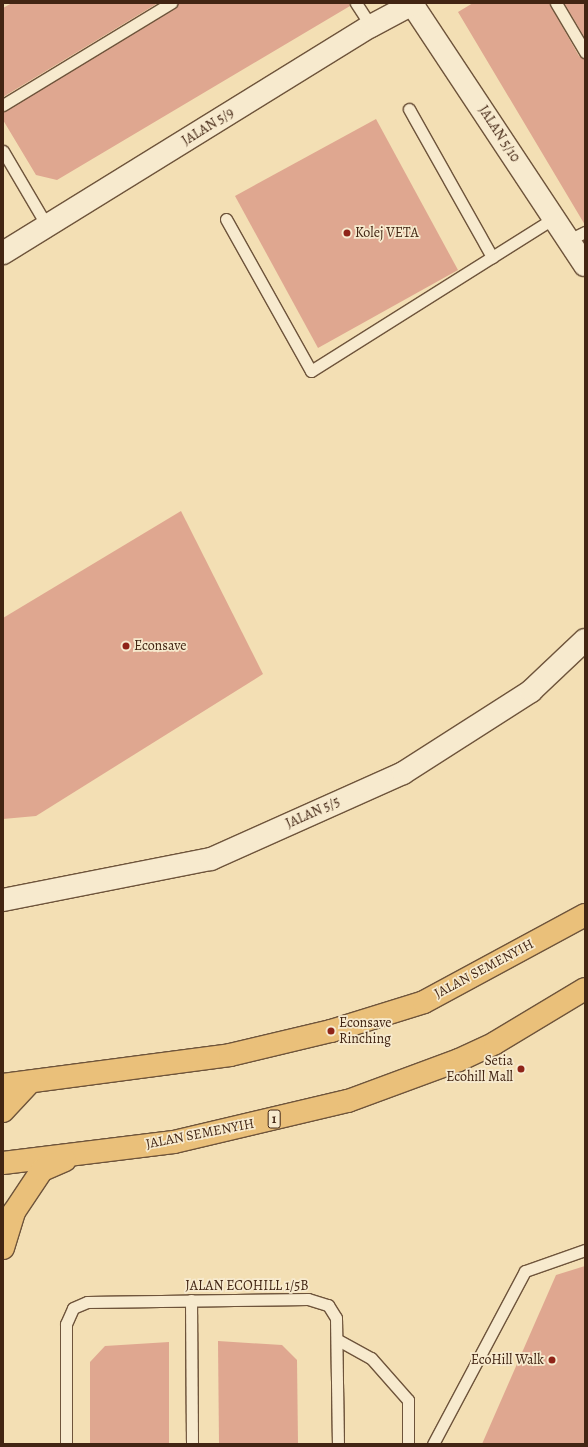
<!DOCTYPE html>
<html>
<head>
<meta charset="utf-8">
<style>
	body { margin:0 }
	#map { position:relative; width:588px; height:1447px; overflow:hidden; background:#f3dfb4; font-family:Alegreya,serif }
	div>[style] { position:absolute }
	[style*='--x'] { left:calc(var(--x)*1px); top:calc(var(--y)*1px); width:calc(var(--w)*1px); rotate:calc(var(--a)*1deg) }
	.building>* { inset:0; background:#dfa790 }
	.roads { filter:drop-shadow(1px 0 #6e543b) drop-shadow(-1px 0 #6e543b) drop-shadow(0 1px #6e543b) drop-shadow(0 -1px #6e543b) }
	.service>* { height:11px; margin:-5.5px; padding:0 5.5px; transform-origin:5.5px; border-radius:5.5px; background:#f7eace }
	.minor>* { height:22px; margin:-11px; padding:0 11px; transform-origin:11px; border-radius:11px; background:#f7eace }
	.primary>* { height:22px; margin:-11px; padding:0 11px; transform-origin:11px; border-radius:11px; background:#eac07a }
	.dots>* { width:11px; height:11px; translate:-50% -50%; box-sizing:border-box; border:2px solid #f7eace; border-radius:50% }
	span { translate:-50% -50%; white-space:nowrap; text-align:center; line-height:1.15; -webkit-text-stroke:3.5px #f7eace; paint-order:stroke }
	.shield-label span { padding:1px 3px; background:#f7eace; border:1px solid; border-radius:3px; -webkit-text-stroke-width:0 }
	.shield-label { font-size:13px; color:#422513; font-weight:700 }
	.street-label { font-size:14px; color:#422513 }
	.poi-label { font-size:14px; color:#422513 }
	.left { translate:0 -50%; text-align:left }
	.right { translate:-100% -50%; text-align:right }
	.frame { position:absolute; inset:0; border:4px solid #422513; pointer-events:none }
</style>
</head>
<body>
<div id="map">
	<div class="building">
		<div style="clip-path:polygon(12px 3px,158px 3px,3px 97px,3px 8px)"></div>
		<div style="clip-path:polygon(178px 3px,349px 3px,350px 6px,57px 180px,36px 175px,3px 120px,3px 112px,175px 9px)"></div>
		<div style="clip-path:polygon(473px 3px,549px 3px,579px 56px,585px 59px,585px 225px,458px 12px)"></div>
		<div style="clip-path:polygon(564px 3px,585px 3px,585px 38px)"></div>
		<div style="clip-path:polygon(376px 119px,458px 270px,318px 348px,235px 196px)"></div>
		<div style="clip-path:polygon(181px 511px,263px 674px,36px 816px,3px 819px,3px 618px)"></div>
		<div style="clip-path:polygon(585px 1266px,585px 1444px,482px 1444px,556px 1275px)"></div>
		<div style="clip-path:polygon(218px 1341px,282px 1345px,297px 1360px,298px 1444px,219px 1444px)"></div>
		<div style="clip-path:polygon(169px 1342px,169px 1444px,90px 1444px,90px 1362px,105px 1346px)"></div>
	</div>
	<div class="roads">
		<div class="service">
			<div style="--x:356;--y:3;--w:27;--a:57"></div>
			<div style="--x:556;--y:3;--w:57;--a:59.4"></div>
			<div style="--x:3;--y:105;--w:197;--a:-31.3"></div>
			<div style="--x:409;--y:109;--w:170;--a:60.7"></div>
			<div style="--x:3;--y:151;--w:87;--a:59.6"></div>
			<div style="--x:226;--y:219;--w:174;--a:60.8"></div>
			<div style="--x:311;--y:371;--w:287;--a:-32.2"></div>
			<div style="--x:569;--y:240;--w:18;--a:-27"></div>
			<div style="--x:191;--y:1300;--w:144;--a:89.6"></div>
			<div style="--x:338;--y:1340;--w:38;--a:29"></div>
			<div style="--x:371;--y:1358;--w:56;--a:48.6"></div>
			<div style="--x:408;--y:1400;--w:44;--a:90"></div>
			<div style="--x:66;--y:1444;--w:120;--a:-90"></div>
			<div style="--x:66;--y:1324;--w:17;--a:-66"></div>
			<div style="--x:73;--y:1308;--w:15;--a:-23"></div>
			<div style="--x:87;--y:1302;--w:221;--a:-0.8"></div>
			<div style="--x:308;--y:1299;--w:21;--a:17"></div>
			<div style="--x:328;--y:1305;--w:15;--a:58"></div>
			<div style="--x:336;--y:1318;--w:126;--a:89.1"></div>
			<div style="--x:433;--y:1444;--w:196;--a:-62"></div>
			<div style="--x:525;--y:1271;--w:64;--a:-19.3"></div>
		</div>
		<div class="minor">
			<div style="--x:412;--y:4;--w:313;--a:56.5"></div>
			<div style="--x:3;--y:253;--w:432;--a:-31.7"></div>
			<div style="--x:371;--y:26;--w:49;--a:-28.1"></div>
			<div style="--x:3;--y:900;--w:212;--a:-11.2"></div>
			<div style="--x:211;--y:859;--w:210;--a:-24.1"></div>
			<div style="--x:403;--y:773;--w:152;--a:-32.6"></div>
			<div style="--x:531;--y:691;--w:74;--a:-43.4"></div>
		</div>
		<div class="primary">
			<div style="--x:3;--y:1085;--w:229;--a:-7.5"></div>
			<div style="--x:230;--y:1055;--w:104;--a:-13.4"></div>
			<div style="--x:331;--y:1031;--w:97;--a:-17.3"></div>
			<div style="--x:424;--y:1002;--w:183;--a:-28.4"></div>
			<div style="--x:3;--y:1111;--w:40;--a:-47"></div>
			<div style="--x:3;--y:1163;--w:172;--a:-7"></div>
			<div style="--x:174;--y:1142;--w:179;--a:-13.3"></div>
			<div style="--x:348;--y:1101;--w:118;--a:-20.3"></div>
			<div style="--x:459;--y:1060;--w:40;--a:-25"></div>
			<div style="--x:495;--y:1043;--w:105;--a:-31"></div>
			<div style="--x:3;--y:1248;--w:38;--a:-73"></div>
			<div style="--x:14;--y:1212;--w:50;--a:-56.3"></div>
			<div style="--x:42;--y:1170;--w:25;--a:-23"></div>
		</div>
	</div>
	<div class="dots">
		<div style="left:347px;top:233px;background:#8f2418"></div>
		<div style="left:126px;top:646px;background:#8f2418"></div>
		<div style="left:331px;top:1031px;background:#8f2418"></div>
		<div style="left:521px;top:1069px;background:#8f2418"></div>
		<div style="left:552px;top:1360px;background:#8f2418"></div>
	</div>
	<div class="shield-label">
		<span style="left:274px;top:1119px">1</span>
	</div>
	<div class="street-label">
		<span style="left:208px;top:127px;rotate:-32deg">JALAN 5/9</span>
		<span style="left:499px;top:134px;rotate:57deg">JALAN 5/10</span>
		<span style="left:313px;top:813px;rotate:-24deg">JALAN 5/5</span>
		<span style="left:484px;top:969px;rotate:-28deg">JALAN SEMENYIH</span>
		<span style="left:200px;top:1134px;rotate:-11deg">JALAN SEMENYIH</span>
		<span style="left:247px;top:1286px">JALAN ECOHILL 1/5B</span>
	</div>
	<div class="poi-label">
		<span class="left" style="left:355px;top:233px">Kolej VETA</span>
		<span class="left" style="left:134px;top:646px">Econsave</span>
		<span class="left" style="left:339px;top:1031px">Econsave<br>Rinching</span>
		<span class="right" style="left:513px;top:1069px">Setia<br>Ecohill Mall</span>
		<span class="right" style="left:544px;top:1360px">EcoHill Walk</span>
	</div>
	<div class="frame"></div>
</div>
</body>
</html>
